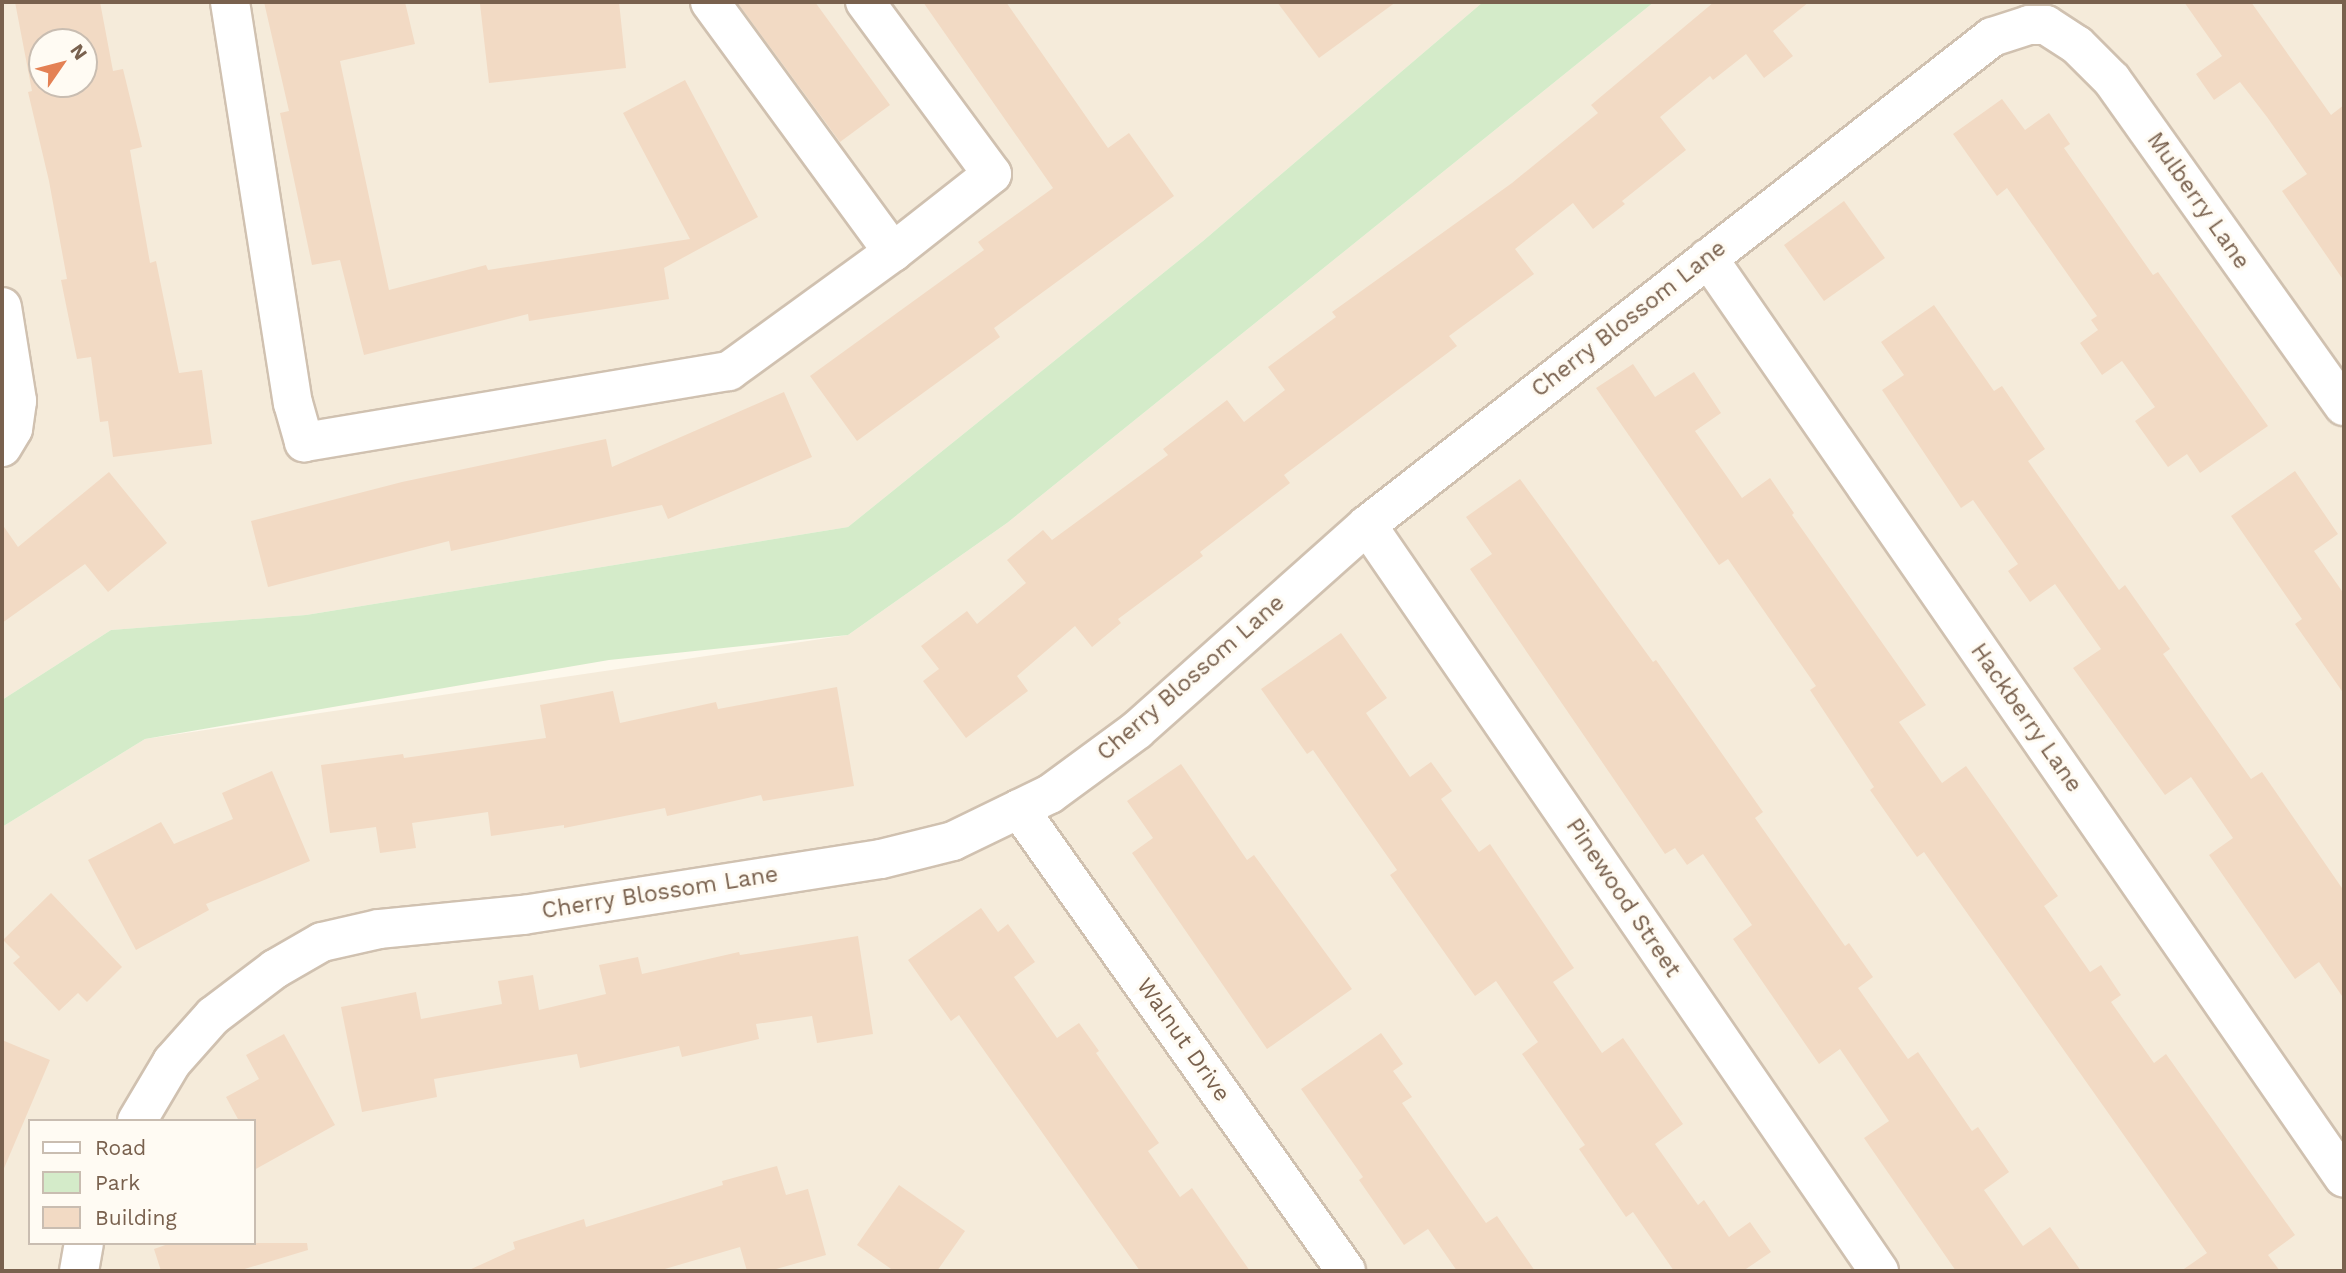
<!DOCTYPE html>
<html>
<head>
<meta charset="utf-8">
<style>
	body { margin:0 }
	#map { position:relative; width:2346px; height:1273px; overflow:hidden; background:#fdf8ec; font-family:"Work Sans",sans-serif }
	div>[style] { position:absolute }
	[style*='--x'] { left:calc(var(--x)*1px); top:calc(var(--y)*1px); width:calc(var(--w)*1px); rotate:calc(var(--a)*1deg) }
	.residential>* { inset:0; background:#f5ebda }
	.green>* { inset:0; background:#d4ebc9 }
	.building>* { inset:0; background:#f2dac4 }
	.roads { filter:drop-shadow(2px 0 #d0c1b0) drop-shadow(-2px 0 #d0c1b0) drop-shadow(0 2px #d0c1b0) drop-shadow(0 -2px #d0c1b0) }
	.minor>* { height:38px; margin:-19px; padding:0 19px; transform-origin:19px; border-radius:19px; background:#fff }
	span { translate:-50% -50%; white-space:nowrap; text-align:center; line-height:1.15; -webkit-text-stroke:6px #fffbf3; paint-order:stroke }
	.street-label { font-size:23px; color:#79614e }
	.frame { position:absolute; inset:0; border:4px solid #79614e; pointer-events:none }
	.legend { position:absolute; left:28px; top:1119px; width:228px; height:126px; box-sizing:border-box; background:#fffbf3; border:2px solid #c9bdb1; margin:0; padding:9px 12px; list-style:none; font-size:21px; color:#79614e }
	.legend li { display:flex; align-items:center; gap:14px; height:35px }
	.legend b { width:35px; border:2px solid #c9bdb1 }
	.north { position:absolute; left:28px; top:28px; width:70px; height:70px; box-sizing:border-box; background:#fffbf3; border:2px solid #c9bdb1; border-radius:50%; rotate:55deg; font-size:19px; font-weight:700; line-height:28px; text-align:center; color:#79614e }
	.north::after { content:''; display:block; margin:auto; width:24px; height:32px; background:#e48154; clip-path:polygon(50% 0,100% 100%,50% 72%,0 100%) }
</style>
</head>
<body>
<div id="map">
	<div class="residential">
		<div style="clip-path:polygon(evenodd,2px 2px,1483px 2px,1203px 241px,848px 527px,306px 615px,111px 630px,2px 700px,2px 2px,42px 42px,84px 42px,84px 84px,42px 84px,42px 42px)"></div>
		<div style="clip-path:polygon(evenodd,1654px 2px,2344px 2px,2344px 1271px,2px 1271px,2px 827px,145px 739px,848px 635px,1007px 523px,1654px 2px,30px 1121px,254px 1121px,254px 1243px,30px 1243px,30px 1121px)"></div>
	</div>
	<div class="green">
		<div style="clip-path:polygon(1483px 2px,1654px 2px,1007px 523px,848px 635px,609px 660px,145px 739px,2px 827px,2px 700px,111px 630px,306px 615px,848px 527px,1203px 241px)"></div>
	</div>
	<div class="building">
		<div style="clip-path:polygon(evenodd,15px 2px,100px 2px,113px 71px,123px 69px,142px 147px,130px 150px,150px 263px,156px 261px,179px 373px,202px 370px,212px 444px,113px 457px,108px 421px,100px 422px,91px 357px,77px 359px,61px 280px,67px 279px,49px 181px,28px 92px,32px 91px,15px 2px,42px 42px,84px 42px,84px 84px,42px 84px,42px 42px)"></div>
		<div style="clip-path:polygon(264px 2px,405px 2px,415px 44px,340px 61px,389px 290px,486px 265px,488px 270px,690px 239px,623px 113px,685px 80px,758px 217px,664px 268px,669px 299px,529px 321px,528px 314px,364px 355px,340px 260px,312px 265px,280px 113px,289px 111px)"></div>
		<div style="clip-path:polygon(501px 2px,619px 2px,626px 68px,489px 83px,480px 4px)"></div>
		<div style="clip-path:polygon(737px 2px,815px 2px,890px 105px,840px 142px)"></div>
		<div style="clip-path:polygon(923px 2px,1006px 2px,1108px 148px,1129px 133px,1174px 196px,994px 328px,1000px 337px,857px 441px,810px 376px,984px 250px,978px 242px,1053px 188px)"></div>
		<div style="clip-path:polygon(1277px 2px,1396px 2px,1319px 58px)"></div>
		<div style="clip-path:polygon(1714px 2px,1809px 2px,1773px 31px,1793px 56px,1764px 78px,1746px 54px,1713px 80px,1710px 76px,1660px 117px,1686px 150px,1622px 201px,1625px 204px,1593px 229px,1573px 203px,1515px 249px,1534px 274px,1449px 336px,1457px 346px,1284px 475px,1290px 483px,1200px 552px,1203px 556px,1118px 619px,1121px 623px,1092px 647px,1075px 626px,1017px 676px,1028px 691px,966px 738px,923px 681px,939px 669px,921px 646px,967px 611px,977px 624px,1026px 583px,1007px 560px,1043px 530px,1052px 540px,1168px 455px,1163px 449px,1227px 400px,1244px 422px,1285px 390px,1268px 367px,1336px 317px,1332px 312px,1512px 183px,1598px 113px,1591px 105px)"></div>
		<div style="clip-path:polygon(2184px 2px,2251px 2px,2331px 115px,2344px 105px,2344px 281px,2282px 191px,2307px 174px,2267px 117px,2240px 82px,2214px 100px,2196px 74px,2222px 56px)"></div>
		<div style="clip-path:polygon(2002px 99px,2025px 130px,2049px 113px,2070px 144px,2064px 148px,2153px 275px,2158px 272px,2268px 426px,2200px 473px,2187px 454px,2168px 467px,2135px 421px,2155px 407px,2122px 361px,2102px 375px,2080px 343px,2098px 330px,2091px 320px,2097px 316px,2007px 188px,1997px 196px,1953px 134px)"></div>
		<div style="clip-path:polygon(1844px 201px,1885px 258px,1824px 301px,1784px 245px)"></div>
		<div style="clip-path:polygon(1934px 305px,1994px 391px,2002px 386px,2045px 449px,2028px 461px,2119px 590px,2125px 585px,2170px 649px,2163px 654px,2251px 779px,2262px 772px,2344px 891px,2344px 999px,2319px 962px,2295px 979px,2209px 855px,2233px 838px,2191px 777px,2165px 795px,2073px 668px,2101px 649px,2055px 584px,2030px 602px,2008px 571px,2018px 564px,1973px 500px,1961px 508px,1882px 390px,1904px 375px,1881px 342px)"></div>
		<div style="clip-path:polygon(1633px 364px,1655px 397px,1694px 372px,1721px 413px,1695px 431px,1742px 498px,1770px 478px,1794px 513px,1792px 515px,1926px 705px,1899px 722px,1942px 783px,1966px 766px,2058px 896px,2044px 906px,2090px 972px,2101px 965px,2121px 995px,2111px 1002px,2154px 1063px,2166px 1054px,2295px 1235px,2268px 1255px,2280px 1271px,2181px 1271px,2207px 1253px,1924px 852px,1917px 857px,1870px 790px,1874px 787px,1810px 690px,1816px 686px,1728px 559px,1719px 565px,1596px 388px)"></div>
		<div style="clip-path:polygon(784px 392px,812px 457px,668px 519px,662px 505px,451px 551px,449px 541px,268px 587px,251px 521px,402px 482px,606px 439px,612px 467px)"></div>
		<div style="clip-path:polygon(2295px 471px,2338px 534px,2314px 551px,2344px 594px,2344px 694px,2295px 624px,2302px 619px,2231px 516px)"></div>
		<div style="clip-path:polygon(109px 472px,167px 543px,108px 592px,85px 564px,2px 623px,2px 524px,18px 547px)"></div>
		<div style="clip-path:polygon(1520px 479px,1653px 662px,1656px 660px,1763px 812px,1755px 818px,1845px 946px,1849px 943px,1873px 977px,1858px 988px,1908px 1059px,1918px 1052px,1972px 1131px,1978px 1127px,2009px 1172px,1984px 1190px,2023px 1246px,2050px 1227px,2081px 1271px,1956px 1271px,1864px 1138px,1889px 1121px,1840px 1049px,1819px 1064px,1733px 939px,1752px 925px,1703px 854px,1687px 865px,1675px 848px,1665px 854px,1470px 569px,1492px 554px,1466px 517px)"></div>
		<div style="clip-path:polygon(1341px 633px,1387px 698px,1366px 713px,1410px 777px,1431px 762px,1452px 791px,1441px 799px,1479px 852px,1490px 844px,1574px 968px,1553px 982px,1602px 1053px,1623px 1038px,1683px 1124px,1655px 1144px,1698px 1205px,1704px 1200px,1729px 1237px,1750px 1222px,1771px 1252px,1743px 1271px,1674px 1271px,1633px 1212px,1626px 1217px,1579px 1149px,1585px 1145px,1522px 1054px,1538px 1042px,1496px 981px,1475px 996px,1390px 875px,1397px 870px,1313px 750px,1307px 754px,1261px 689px)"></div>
		<div style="clip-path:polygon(837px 687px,854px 786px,763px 801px,761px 795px,667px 816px,665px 808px,564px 828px,564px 825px,491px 836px,488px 812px,412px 823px,416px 848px,380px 853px,376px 827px,330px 833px,321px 765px,403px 754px,404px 758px,546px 738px,540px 705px,613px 691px,620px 723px,716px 702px,718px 709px)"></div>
		<div style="clip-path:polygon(1181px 764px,1247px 860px,1254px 855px,1352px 989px,1267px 1049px,1132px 853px,1153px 838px,1127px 801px)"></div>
		<div style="clip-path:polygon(272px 771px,310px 861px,206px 904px,209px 910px,136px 950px,88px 860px,161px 822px,174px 844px,233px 819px,222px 793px)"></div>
		<div style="clip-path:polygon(51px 893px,122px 967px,87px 1002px,78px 993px,59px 1011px,13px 963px,20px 957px,3px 940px)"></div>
		<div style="clip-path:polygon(981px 908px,998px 932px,1008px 924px,1035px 962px,1014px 977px,1057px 1038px,1079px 1023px,1099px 1051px,1096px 1053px,1159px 1143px,1148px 1151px,1180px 1197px,1192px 1188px,1250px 1271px,1140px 1271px,959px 1015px,951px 1021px,908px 960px)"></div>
		<div style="clip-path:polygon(858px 936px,873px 1034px,817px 1043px,812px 1016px,756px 1024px,759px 1039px,682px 1057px,679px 1046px,580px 1068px,577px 1054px,434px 1079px,437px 1097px,362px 1112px,341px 1007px,416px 992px,421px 1019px,502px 1004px,498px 981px,533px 975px,539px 1010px,606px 994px,599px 965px,638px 957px,642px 974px,739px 952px,740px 955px)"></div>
		<div style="clip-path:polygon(1381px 1033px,1403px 1064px,1393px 1071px,1412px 1097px,1402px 1103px,1486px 1223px,1497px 1216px,1535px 1271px,1457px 1271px,1428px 1229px,1404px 1245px,1359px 1180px,1363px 1177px,1301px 1089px)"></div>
		<div style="clip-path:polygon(284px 1034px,335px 1125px,254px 1170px,254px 1121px,239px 1121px,226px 1097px,259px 1079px,246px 1055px)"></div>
		<div style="clip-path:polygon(2px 1040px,50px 1060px,2px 1173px)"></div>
		<div style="clip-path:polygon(777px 1166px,786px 1195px,808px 1189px,826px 1255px,769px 1271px,747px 1271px,740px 1247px,658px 1271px,467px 1271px,515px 1249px,513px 1242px,584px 1219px,586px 1227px,723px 1185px,722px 1181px)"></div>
		<div style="clip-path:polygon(899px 1185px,965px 1231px,937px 1271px,894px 1271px,857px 1245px)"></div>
		<div style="clip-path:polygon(171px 1243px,307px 1243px,308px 1250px,238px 1271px,161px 1271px,154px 1249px)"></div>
	</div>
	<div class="roads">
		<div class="minor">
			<div style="--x:230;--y:2;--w:406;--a:81.1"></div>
			<div style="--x:293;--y:403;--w:41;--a:74.2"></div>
			<div style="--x:304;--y:442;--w:431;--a:-9.5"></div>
			<div style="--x:729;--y:371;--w:203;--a:-36"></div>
			<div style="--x:893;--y:252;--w:126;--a:-38.2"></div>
			<div style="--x:992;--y:174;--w:214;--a:-126.4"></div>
			<div style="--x:710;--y:2;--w:310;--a:53.8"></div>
			<div style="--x:1708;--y:258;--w:1118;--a:55.34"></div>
			<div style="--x:2;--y:307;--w:95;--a:80.9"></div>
			<div style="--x:17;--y:401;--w:28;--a:98"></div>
			<div style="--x:13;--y:429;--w:21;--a:121"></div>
			<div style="--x:1367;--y:525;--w:905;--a:55.54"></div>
			<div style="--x:1019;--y:809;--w:566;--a:54.71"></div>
			<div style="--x:137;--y:1121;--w:69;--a:-59.3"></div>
			<div style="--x:172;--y:1062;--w:62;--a:-48.3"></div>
			<div style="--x:213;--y:1016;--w:78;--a:-37.2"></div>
			<div style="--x:275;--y:969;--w:54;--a:-29.9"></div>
			<div style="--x:322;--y:942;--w:58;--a:-12.8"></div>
			<div style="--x:379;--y:929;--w:145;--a:-5.6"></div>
			<div style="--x:523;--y:915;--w:362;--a:-8.9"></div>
			<div style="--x:881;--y:859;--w:74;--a:-14"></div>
			<div style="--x:953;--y:841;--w:108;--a:-25.9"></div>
			<div style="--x:1050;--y:794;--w:108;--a:-36.3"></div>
			<div style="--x:1137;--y:730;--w:308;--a:-41.7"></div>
			<div style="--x:1367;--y:525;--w:793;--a:-37.98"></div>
			<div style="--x:1992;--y:37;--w:39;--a:-18"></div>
			<div style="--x:2029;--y:25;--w:17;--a:0"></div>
			<div style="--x:2046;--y:25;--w:37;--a:33"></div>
			<div style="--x:2077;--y:45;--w:49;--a:45"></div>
			<div style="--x:2112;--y:80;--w:400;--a:54.6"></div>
			<div style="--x:79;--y:1271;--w:28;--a:-80"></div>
		</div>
	</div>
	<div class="street-label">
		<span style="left:2198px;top:201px;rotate:55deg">Mulberry Lane</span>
		<span style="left:1629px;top:319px;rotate:-38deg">Cherry Blossom Lane</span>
		<span style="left:1191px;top:678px;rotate:-41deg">Cherry Blossom Lane</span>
		<span style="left:2026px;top:718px;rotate:55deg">Hackberry Lane</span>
		<span style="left:660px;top:893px;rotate:-9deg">Cherry Blossom Lane</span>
		<span style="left:1623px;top:898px;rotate:56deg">Pinewood Street</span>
		<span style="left:1183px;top:1040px;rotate:55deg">Walnut Drive</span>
	</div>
	<div class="frame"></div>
	<ul class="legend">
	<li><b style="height:9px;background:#fff"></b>Road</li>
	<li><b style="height:19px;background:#d4ebc9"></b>Park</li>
	<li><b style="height:19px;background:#f2dac4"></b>Building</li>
	</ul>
	<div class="north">N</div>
</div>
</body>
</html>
